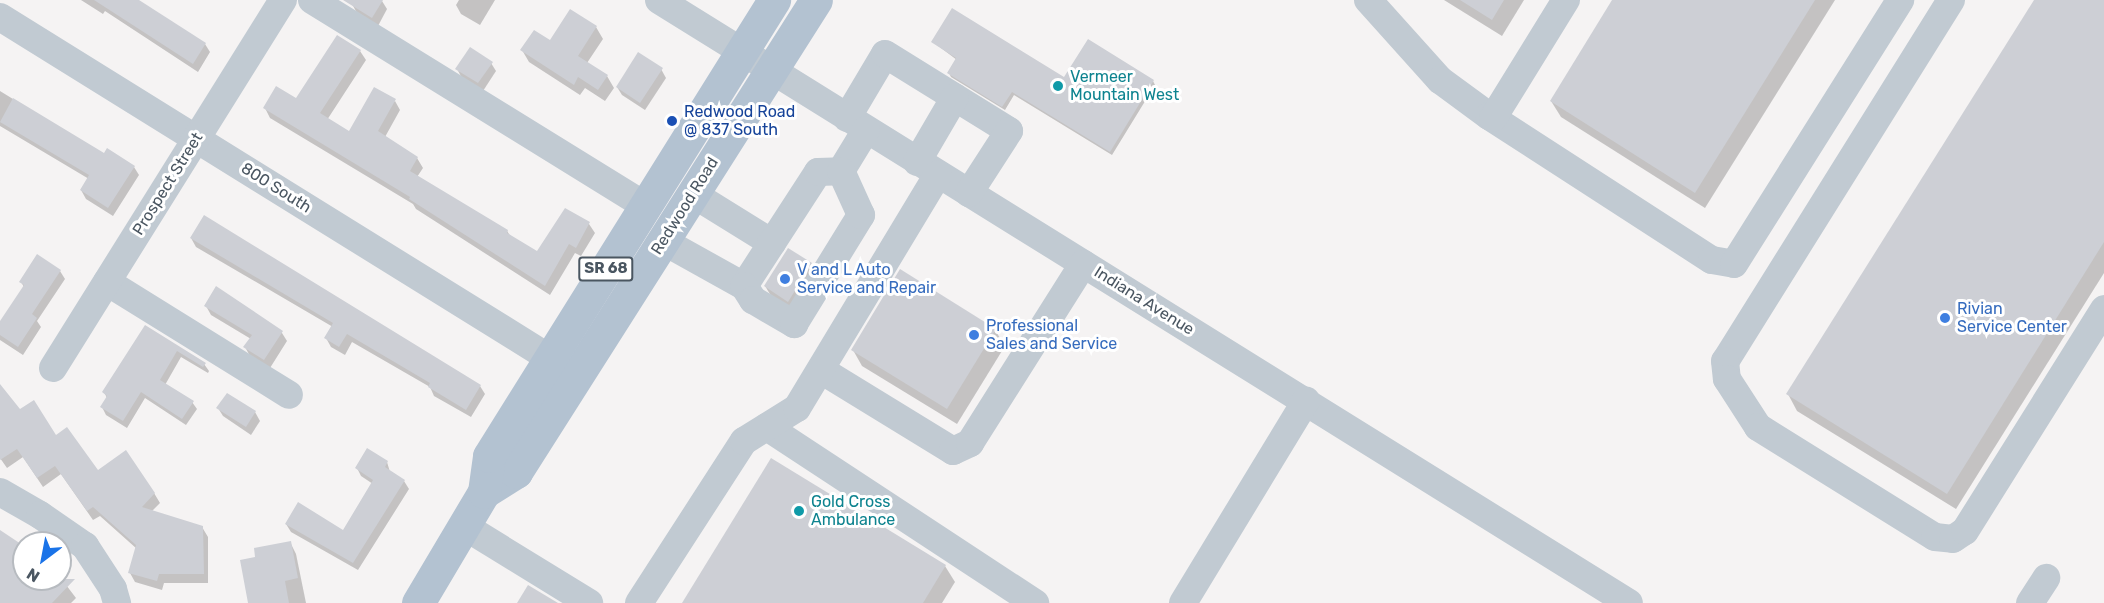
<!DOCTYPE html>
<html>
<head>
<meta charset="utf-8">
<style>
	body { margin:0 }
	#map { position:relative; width:2104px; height:603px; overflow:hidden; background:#f5f3f3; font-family:Rubik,sans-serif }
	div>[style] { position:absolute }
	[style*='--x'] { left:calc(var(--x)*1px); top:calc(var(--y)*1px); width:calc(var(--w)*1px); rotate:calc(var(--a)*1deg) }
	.shadow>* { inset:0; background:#0003 }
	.building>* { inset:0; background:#cdcfd5 }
	.minor>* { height:28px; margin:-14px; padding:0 14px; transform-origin:14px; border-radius:14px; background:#c1cad2 }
	.major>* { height:33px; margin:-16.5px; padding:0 16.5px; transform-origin:16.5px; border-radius:16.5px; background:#b3c2d1 }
	.dots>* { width:16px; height:16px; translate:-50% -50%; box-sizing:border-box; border:3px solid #fff; border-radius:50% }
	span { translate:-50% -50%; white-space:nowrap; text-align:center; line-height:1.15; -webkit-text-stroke:6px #fff; paint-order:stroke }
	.shield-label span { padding:2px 4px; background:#fff; border:2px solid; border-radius:4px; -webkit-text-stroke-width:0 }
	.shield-label { font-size:15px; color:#4a5661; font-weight:700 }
	.culture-label { font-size:16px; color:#0d838f }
	.left { translate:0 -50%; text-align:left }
	.transit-label { font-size:16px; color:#164399 }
	.street-label { font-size:16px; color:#4a5661 }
	.shop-label { font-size:16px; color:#366cbe }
	.north { position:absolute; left:12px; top:531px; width:60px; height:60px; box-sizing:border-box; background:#fff; border:2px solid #b7bbc0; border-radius:50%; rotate:212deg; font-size:16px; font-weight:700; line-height:24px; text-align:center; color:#4a5661 }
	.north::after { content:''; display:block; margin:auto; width:21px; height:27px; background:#1a73e8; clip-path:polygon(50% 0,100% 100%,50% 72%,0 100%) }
</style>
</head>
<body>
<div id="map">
	<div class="shadow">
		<div style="clip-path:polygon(81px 0,133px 0,205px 44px,210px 52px,198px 72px,105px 11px,103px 14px)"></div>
		<div style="clip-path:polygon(355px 0,382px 1px,387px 9px,378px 26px,357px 13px,352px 4px)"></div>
		<div style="clip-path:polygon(459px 0,495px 0,480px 25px,461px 14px,456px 5px)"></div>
		<div style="clip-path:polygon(1444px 0,1524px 0,1502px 36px)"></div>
		<div style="clip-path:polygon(1613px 0,1835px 0,1705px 208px,1561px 117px,1551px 101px)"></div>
		<div style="clip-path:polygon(2036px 0,2104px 0,2104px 273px,1956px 509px,1797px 411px,1788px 394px)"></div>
		<div style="clip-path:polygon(571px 11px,596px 27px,603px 39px,587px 63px,607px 76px,614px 88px,605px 101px,585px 88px,580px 95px,529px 62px,522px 50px,550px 42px)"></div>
		<div style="clip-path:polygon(933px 42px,1065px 79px,1153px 81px,1155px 85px,1112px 155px,1014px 95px,1005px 110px,951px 77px,949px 73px,957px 60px)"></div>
		<div style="clip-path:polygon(360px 51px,366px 60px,327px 120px,350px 133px,395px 101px,400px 110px,385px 137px,417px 158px,423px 168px,417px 177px,507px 231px,511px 237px,537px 253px,566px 210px,589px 224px,595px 233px,581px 256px,575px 253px,550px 295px,416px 209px,413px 204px,270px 118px,265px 108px,296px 100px)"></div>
		<div style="clip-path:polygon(491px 63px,496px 71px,483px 91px,462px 78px,457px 69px)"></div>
		<div style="clip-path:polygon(661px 69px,666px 78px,645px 110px,622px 95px,617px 87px)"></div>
		<div style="clip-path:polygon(0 91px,104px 155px,134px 167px,139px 175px,113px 216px,86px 199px,81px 190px,89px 179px,0 126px)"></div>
		<div style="clip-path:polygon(191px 238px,480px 386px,485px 394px,471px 417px,434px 396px,430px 387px,352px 342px,345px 355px,331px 347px,326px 338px,333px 327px,196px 247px)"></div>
		<div style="clip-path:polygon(811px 264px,818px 277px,796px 314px,773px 299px,765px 286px)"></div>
		<div style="clip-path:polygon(60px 271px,65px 279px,37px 321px,41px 327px,23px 355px,0 340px,0 324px,24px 287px,21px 282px)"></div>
		<div style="clip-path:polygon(216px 288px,282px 333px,287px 341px,270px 368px,250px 356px,245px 347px,251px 339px,211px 315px,206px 306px)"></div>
		<div style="clip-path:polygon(145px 327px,204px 364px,209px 371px,208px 373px,181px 357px,165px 385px,192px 402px,197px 409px,186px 425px,145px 398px,127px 428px,106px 415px,102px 407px,107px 398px,104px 392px)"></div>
		<div style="clip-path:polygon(995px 330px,1005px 346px,957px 424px,862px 366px,853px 350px)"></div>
		<div style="clip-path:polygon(0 386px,20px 411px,56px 437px,97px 472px,154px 493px,160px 503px,152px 511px,202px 527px,208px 537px,208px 583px,164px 583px,162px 590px,135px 582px,130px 573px,137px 549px,100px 516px,93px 520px,61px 474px,43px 487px,23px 457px,7px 468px,0 458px)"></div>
		<div style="clip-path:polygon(218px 408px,255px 412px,260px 421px,251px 435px,223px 416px)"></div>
		<div style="clip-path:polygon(387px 462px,390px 472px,404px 481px,409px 489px,358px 570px,291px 532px,286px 524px,344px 532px,373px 484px,361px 476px,357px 468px)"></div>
		<div style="clip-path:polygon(0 541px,20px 545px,24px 551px,24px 555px,0 592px)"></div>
		<div style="clip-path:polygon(290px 542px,296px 554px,306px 603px,250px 603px,257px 558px)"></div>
		<div style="clip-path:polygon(945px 566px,955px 582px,942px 603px,684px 603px)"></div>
		<div style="clip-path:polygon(60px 577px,76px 598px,71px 603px,5px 603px,30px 579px,60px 579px)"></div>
	</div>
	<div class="building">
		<div style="clip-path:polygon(94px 0,139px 0,206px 43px,193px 64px)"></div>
		<div style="clip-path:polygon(343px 0,383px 0,372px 18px)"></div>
		<div style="clip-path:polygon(1460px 0,1504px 0,1492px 20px)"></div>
		<div style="clip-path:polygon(1612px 0,1815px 0,1695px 193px,1550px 101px)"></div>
		<div style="clip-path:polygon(2034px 0,2104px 0,2104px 242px,1947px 494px,1786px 394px)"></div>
		<div style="clip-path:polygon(952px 8px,1064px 77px,1088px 39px,1154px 80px,1110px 152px,1012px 92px,1002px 107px,947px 73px,956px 58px,931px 42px)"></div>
		<div style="clip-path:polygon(570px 9px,597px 26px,578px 56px,608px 75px,598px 90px,578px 77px,574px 85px,520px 50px,534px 30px,550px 40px)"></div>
		<div style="clip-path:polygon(337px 35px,361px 50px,320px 113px,349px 131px,374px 87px,396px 99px,378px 131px,418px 157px,410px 171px,508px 230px,507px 233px,537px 251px,565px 208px,590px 222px,576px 248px,569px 244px,545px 286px,409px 199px,410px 197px,263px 108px,276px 86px,296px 98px)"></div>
		<div style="clip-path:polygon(470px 47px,493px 62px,478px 83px,455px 69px)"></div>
		<div style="clip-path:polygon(638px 52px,663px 68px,640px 103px,616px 87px)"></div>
		<div style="clip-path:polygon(13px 98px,104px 153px,107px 148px,135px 166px,108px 208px,80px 190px,89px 175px,0 122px)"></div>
		<div style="clip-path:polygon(204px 215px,481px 385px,466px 410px,428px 387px,430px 383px,347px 334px,339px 347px,324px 338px,333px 323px,190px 238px)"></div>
		<div style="clip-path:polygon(788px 248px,812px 263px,788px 302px,764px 286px)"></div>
		<div style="clip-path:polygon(37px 254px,61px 270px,32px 314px,37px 318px,18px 347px,0 335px,0 321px,24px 285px,19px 282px)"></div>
		<div style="clip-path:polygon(900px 269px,996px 329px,947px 409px,851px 350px)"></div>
		<div style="clip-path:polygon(216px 286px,283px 331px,264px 360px,243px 347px,252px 335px,204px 306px)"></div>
		<div style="clip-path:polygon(145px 325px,206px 363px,203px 367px,177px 351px,160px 380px,194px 401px,182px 419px,141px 392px,123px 421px,100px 407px,107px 396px,102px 392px)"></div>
		<div style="clip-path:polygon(0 384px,20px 409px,34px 400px,56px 435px,67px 427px,98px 470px,126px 450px,155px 493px,142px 507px,203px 526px,204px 574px,159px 574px,157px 581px,128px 573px,136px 545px,93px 507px,87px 511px,55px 466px,37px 478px,17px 449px,0 460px)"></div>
		<div style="clip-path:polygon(227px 393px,256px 411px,246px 427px,216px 408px)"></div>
		<div style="clip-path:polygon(367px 448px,388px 461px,385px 467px,405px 480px,353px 563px,285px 524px,298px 502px,343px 530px,373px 480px,355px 468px)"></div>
		<div style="clip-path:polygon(771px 458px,946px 565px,923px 603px,682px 603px)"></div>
		<div style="clip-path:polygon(0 530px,21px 544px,13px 557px,24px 568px,24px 579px,75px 579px,52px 603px,0 603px)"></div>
		<div style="clip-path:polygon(291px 541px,298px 578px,285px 581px,289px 603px,248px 603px,240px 560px,255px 557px,254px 548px)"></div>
		<div style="clip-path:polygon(528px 585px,558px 603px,517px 603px)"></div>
	</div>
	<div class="minor">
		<div style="--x:312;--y:0;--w:392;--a:31.7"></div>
		<div style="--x:659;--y:0;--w:1142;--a:31.87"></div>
		<div style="--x:1368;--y:0;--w:108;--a:48"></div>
		<div style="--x:1440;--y:80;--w:61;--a:36.3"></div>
		<div style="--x:1489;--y:116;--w:265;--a:32.9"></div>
		<div style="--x:1712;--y:260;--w:22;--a:10"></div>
		<div style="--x:1734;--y:264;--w:312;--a:-57.8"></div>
		<div style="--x:1951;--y:0;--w:426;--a:122"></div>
		<div style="--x:1725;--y:361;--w:18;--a:84"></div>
		<div style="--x:1727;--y:379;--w:57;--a:57.1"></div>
		<div style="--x:1758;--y:427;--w:208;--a:31.9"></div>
		<div style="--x:1935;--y:537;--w:18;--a:6"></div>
		<div style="--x:1953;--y:539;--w:14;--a:-34"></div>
		<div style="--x:1965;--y:531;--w:262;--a:-57.9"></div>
		<div style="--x:0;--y:17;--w:649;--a:31.83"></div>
		<div style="--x:847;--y:118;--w:74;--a:-59.3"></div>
		<div style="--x:885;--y:54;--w:146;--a:31.8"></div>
		<div style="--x:1009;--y:131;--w:74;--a:122.8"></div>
		<div style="--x:1493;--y:118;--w:139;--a:-58.3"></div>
		<div style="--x:917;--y:162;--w:75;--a:-59.7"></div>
		<div style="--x:693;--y:194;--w:93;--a:31.8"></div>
		<div style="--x:663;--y:241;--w:93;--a:29.1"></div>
		<div style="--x:744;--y:286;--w:136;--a:-57"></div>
		<div style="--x:818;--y:172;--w:23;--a:-2"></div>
		<div style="--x:841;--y:171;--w:48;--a:-58.6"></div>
		<div style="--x:107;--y:282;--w:214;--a:31.8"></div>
		<div style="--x:744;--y:286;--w:17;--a:57"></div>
		<div style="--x:753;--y:300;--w:48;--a:30.3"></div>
		<div style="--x:794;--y:324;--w:128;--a:-58.4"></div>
		<div style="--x:861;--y:215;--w:48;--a:-114.4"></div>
		<div style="--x:53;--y:368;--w:434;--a:-58"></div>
		<div style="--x:821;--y:370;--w:155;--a:31.5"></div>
		<div style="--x:953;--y:451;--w:19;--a:-25"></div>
		<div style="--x:970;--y:443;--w:212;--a:-57.7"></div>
		<div style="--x:767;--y:427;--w:321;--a:33.3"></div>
		<div style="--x:0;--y:492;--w:46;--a:29.9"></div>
		<div style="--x:40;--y:515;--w:55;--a:34.6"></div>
		<div style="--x:85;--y:546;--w:51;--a:56.9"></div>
		<div style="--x:113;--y:589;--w:15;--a:74"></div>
		<div style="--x:464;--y:526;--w:147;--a:31.6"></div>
		<div style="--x:639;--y:603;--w:193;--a:-57.1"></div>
		<div style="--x:744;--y:441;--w:62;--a:-31.9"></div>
		<div style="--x:797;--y:408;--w:273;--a:-58.9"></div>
		<div style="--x:1183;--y:603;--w:237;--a:-58.7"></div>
		<div style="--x:2030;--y:603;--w:30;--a:-57"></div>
	</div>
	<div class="major">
		<div style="--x:484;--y:492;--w:38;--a:-32"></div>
		<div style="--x:516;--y:472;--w:559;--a:-57.56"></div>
		<div style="--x:418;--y:603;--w:129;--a:-59.3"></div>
		<div style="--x:484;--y:492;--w:36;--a:-82"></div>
		<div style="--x:489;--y:456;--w:538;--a:-57.99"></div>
	</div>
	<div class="dots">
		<div style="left:1058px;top:86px;background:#0f9aa8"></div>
		<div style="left:672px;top:121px;background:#1a4fb4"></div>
		<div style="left:785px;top:279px;background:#3f7fe0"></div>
		<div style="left:1945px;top:318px;background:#3f7fe0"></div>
		<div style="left:974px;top:335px;background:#3f7fe0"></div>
		<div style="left:799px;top:511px;background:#0f9aa8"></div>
	</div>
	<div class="shield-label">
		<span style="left:606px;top:269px">SR 68</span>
	</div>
	<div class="culture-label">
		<span class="left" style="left:1070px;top:86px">Vermeer<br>Mountain West</span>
		<span class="left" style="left:811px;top:511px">Gold Cross<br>Ambulance</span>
	</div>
	<div class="transit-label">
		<span class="left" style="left:684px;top:121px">Redwood Road<br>@ 837 South</span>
	</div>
	<div class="street-label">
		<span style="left:168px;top:184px;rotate:-58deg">Prospect Street</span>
		<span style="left:276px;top:188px;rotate:32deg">800 South</span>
		<span style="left:685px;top:206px;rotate:-58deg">Redwood Road</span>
		<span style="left:1144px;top:301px;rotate:32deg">Indiana Avenue</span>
	</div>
	<div class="shop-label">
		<span class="left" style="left:797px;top:279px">V and L Auto<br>Service and Repair</span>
		<span class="left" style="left:1957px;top:318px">Rivian<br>Service Center</span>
		<span class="left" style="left:986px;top:335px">Professional<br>Sales and Service</span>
	</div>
	<div class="north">N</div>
</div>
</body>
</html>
